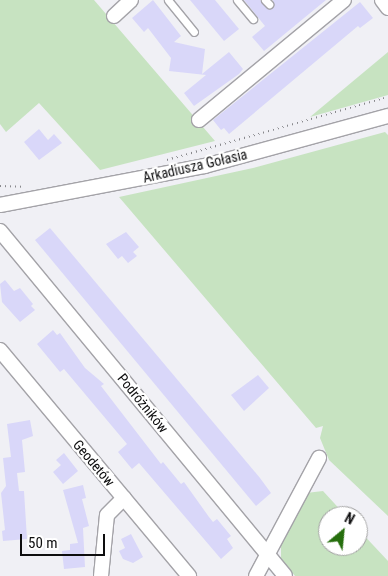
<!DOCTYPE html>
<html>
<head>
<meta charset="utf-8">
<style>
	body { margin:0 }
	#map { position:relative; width:388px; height:576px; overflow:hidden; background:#f0f0f5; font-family:"Roboto Condensed",sans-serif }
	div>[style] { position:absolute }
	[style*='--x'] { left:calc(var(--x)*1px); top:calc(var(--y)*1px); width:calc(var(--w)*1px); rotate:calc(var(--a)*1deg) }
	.green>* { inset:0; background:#c7e3c1 }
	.building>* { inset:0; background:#d9d7f9 }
	.path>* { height:2px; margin-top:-1px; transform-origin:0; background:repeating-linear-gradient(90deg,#89898d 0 1px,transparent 0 5px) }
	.roads { filter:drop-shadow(1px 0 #a4a3a8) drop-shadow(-1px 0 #a4a3a8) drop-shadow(0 1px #a4a3a8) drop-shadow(0 -1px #a4a3a8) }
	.lane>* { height:7px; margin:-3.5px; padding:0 3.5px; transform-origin:3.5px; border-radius:3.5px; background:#fff }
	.street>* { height:14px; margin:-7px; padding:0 7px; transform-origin:7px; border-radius:7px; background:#fff }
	span { translate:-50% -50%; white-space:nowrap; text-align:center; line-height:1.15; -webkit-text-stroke:4.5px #fff; paint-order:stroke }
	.street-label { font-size:14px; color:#0e0e0f }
	.north { position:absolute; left:318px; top:506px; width:50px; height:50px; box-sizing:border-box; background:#fff; border:1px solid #9f9f9f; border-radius:50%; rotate:28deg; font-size:14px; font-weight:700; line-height:20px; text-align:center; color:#0e0e0f }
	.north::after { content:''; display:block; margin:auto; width:18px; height:22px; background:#266e0d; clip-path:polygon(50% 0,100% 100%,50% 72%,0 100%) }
	.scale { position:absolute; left:20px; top:534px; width:85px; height:22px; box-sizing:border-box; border:2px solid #0e0e0f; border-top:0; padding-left:6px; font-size:15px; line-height:18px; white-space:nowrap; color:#0e0e0f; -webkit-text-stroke:4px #fff; paint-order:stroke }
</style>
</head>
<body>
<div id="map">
	<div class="green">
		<div style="clip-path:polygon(0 0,94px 0,215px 141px,100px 170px,39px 103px,6px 132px,0 124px)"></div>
		<div style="clip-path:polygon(388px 52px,388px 95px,310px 117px)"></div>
		<div style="clip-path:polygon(385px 132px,388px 135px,388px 516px,329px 460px,320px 438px,323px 426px,316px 428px,119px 197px,253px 168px)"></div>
		<div style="clip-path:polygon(323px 491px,346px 516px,328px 516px,328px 546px,358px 546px,358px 529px,388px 561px,388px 576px,295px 576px,281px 559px,281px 542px,306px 493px)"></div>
	</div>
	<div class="building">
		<div style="clip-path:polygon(153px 0,181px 36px,174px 42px,205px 49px,202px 74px,229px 52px,243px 69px,239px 74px,194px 106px,184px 93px,206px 75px,169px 71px,171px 58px,148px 28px,144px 32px,132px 18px)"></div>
		<div style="clip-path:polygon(190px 0,215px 0,239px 29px,224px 41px)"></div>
		<div style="clip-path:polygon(244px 0,260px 0,268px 9px,274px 6px,273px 0,326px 0,264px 51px,252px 37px,265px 26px)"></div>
		<div style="clip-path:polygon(360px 2px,373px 18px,360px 28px,358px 26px,229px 134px,224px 128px,221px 130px,213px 120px)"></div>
		<div style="clip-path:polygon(39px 129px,48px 140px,54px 134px,62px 143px,39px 160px,24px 142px)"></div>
		<div style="clip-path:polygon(50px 228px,260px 478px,271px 493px,256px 506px,35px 240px)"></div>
		<div style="clip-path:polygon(126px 232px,139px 247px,133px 252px,137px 256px,128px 263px,122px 256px,118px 259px,106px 244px)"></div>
		<div style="clip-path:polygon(5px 280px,14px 291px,20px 288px,33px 304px,31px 306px,35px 310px,20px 322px,2px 302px,0 284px)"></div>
		<div style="clip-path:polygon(53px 330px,57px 335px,60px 333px,85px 368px,104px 384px,101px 386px,161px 464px,163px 462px,181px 484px,184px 482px,209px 517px,213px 522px,217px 519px,231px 536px,227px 539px,233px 548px,221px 559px,139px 463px,132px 469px,118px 452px,127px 444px,64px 369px,60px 372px,37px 344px)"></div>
		<div style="clip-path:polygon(258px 375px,269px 388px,244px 411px,231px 395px)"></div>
		<div style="clip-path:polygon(30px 420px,33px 436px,22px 440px,25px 472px,17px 473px,19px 491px,24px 491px,27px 539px,3px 541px,2px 531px,5px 530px,1px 493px,6px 486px,3px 458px,11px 457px,7px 424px)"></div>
		<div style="clip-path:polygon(64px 453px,78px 471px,63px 484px,53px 472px,61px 465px,56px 460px)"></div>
		<div style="clip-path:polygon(83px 485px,86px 498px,82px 499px,89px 526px,83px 528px,85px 567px,64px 569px,62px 551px,70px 550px,70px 544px,78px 543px,63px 490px)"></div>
		<div style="clip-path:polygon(131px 534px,143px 557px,133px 563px,123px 559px,119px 551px,125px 548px,121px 539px)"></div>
	</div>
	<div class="path">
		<div style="--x:167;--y:160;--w:230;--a:-15.9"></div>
		<div style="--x:0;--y:186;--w:23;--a:2"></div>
	</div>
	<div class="roads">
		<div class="lane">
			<div style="--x:168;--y:0;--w:41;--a:50.9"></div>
			<div style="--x:237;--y:0;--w:25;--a:50"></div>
			<div style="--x:265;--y:0;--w:6;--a:45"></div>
		</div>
		<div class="street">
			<div style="--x:382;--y:0;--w:10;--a:53"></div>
			<div style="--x:114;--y:16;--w:23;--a:-43"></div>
			<div style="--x:199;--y:120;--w:188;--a:-39.6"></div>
			<div style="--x:0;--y:205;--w:209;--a:-10.8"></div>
			<div style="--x:205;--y:166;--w:190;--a:-15.3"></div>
			<div style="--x:0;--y:231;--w:447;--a:50.4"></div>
			<div style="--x:0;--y:350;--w:295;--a:50.1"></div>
			<div style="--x:101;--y:576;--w:61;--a:-84.4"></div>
			<div style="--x:107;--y:515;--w:24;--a:-45"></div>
			<div style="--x:256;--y:576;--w:134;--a:-61.9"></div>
		</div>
	</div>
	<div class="street-label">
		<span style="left:195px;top:166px;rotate:-13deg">Arkadiusza Gołasia</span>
		<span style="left:143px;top:403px;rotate:51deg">Podróżników</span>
		<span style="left:94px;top:463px;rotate:50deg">Geodetów</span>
	</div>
	<div class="north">N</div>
	<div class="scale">50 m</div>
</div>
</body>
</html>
